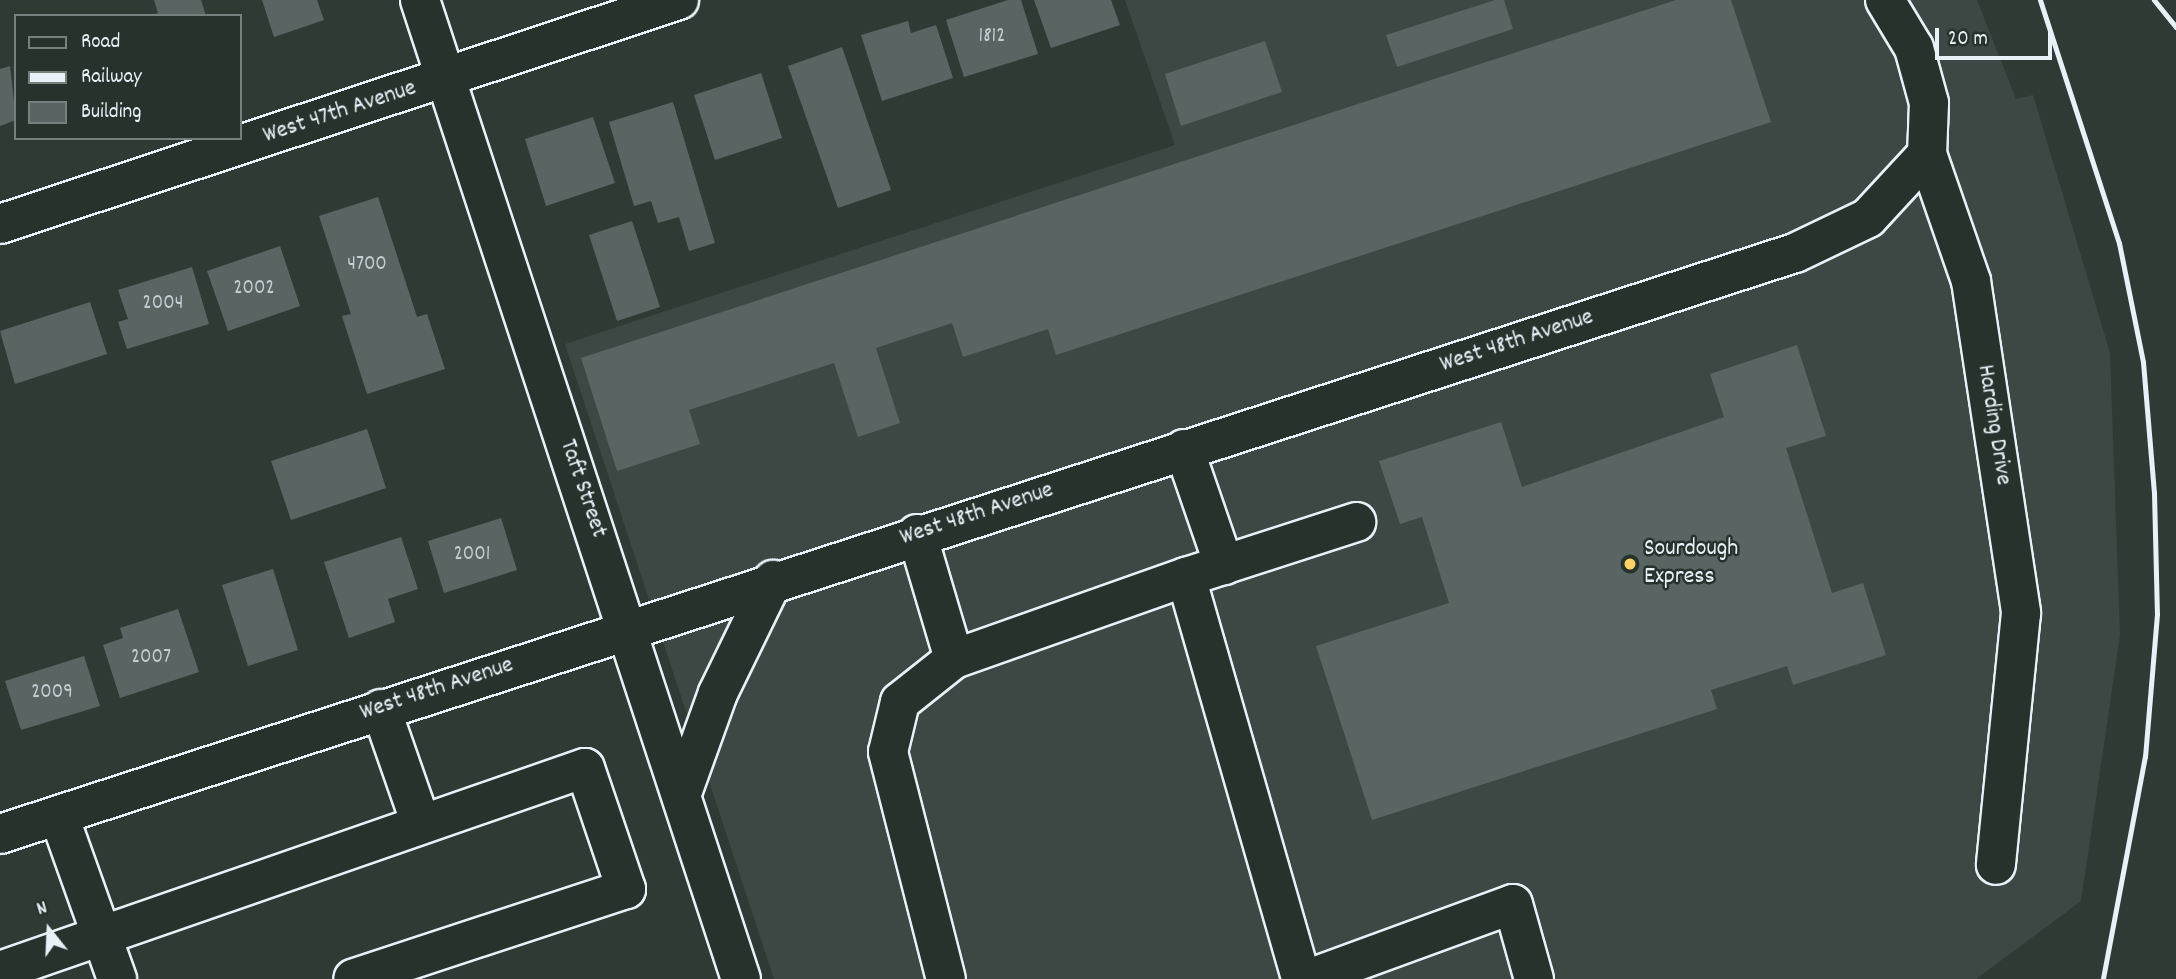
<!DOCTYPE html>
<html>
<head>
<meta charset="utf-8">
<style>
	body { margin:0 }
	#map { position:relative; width:2176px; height:979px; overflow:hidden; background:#2e3b35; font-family:Dekko,sans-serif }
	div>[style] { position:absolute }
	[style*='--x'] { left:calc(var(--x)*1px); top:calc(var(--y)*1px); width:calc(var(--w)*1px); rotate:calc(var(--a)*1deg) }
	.built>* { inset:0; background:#3b4843 }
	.building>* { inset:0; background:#596563 }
	.roads { filter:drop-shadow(2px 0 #e8f1f8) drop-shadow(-2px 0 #e8f1f8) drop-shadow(0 2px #e8f1f8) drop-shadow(0 -2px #e8f1f8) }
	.minor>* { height:38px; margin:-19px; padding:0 19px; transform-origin:19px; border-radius:19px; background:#26332d }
	.rail>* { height:5px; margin:-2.5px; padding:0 2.5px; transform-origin:2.5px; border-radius:2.5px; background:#e8f1f8 }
	.dots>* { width:19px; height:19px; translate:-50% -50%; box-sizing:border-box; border:4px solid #26332d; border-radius:50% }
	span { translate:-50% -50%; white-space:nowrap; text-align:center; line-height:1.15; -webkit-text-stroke:5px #26332d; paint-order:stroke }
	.number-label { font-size:21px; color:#c4ced3 }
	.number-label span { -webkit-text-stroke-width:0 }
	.street-label { font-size:24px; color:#e8f1f8 }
	.poi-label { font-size:24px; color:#e8f1f8 }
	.left { translate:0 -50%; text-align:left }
	.legend { position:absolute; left:14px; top:14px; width:228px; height:126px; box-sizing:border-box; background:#26332d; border:2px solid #747f7e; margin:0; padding:9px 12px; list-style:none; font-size:21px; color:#e8f1f8 }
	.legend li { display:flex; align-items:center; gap:14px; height:35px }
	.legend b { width:35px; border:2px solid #747f7e }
	.north { position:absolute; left:14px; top:895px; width:70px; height:70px; -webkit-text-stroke:5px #26332d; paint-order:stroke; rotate:342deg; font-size:19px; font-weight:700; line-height:28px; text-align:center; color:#e8f1f8 }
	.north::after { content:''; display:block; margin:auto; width:24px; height:32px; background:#e8f1f8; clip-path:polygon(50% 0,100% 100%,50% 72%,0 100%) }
	.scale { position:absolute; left:1935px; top:28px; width:117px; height:32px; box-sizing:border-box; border:4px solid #e8f1f8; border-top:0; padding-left:9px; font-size:21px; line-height:24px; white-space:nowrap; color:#e8f1f8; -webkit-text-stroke:5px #26332d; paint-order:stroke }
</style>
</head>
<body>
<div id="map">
	<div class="built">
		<div style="clip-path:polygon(1125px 0,1977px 0,2016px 99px,2033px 95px,2110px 353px,2120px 635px,2081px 901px,1976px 979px,774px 979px,565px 344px,1175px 145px)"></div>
	</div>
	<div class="building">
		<div style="clip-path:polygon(154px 0,201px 0,206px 16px,150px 16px,158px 13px)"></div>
		<div style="clip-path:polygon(262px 0,317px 0,324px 20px,274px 37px)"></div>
		<div style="clip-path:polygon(1008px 0,1021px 0,1038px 54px,964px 77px,946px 20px)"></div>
		<div style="clip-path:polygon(1034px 0,1111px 0,1120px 25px,1051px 48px)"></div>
		<div style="clip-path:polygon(1495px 0,1504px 0,1513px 29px,1397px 67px,1386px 35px)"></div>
		<div style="clip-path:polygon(1676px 0,1731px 0,1771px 122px,1056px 355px,1048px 329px,963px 357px,952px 323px,876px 348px,900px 423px,858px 437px,834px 363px,689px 410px,700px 444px,617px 471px,581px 358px)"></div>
		<div style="clip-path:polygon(908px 21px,911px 33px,936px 25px,953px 78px,882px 101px,861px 35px)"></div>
		<div style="clip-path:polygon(1265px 41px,1282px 92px,1181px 126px,1165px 74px)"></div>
		<div style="clip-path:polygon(842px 47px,891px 190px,838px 208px,788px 66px)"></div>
		<div style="clip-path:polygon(10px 66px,16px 120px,0 126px,0 69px)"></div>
		<div style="clip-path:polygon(761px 73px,782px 138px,715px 160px,694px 95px)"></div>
		<div style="clip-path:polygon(673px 102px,715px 243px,689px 251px,679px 217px,658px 223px,651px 201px,634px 206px,609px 122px)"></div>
		<div style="clip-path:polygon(593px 117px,615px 183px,546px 206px,525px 139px)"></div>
		<div style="clip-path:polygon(378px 197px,417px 317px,427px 314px,445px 369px,367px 394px,342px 316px,351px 314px,319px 216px)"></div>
		<div style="clip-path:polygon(632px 221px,660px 307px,617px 321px,589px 235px)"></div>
		<div style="clip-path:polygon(280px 246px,300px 306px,228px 331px,207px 271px)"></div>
		<div style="clip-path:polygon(192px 267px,209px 324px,127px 349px,118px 322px,128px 319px,118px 290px)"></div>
		<div style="clip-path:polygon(90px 302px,107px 354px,15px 384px,0 331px)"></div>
		<div style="clip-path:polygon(1797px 345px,1826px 436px,1786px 448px,1832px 593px,1863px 583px,1886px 655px,1793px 685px,1787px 666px,1711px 690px,1717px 709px,1372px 820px,1316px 646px,1449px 603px,1422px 517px,1400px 524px,1379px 461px,1501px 422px,1522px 487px,1724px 417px,1710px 374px)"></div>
		<div style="clip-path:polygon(367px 429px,386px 488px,291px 520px,271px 461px)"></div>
		<div style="clip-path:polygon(501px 518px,517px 570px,444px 593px,428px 541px)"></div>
		<div style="clip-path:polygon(401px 537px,418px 589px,388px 599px,395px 622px,349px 638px,324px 562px)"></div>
		<div style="clip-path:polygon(273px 569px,298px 650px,248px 666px,222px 585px)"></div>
		<div style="clip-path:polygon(178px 609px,199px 672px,120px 698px,103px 645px,123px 638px,120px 628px)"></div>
		<div style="clip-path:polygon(84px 656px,100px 706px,21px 730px,5px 681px)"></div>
	</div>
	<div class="roads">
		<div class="minor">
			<div style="--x:420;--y:0;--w:1030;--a:71.85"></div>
			<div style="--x:1885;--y:0;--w:56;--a:58.9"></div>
			<div style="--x:1914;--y:48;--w:57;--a:74.7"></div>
			<div style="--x:1929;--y:103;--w:51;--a:92.2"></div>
			<div style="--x:1927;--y:154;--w:134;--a:70.9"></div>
			<div style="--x:1971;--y:281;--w:336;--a:81.4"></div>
			<div style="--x:2021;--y:613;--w:253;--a:95.7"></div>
			<div style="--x:0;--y:224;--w:715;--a:-18.26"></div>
			<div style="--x:1184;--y:449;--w:123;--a:71"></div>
			<div style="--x:917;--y:534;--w:130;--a:73.5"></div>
			<div style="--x:954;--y:659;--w:69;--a:141.5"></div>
			<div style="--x:900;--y:702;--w:51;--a:103.5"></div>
			<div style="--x:888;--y:752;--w:234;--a:75.7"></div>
			<div style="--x:1186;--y:577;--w:179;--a:-17.9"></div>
			<div style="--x:954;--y:659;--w:246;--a:-19.5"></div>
			<div style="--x:1186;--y:577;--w:418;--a:74"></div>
			<div style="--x:381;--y:709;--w:122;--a:70.8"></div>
			<div style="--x:682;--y:793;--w:106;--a:-70.2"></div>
			<div style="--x:718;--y:693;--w:126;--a:-64"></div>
			<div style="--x:59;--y:816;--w:173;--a:70.4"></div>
			<div style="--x:0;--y:834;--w:1887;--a:-17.94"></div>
			<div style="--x:1795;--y:253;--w:81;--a:-25.6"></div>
			<div style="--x:1868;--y:218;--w:87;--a:-47.3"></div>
			<div style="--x:0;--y:971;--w:619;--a:-19.14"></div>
			<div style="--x:585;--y:768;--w:128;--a:71.3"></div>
			<div style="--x:626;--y:889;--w:287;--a:161.8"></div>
			<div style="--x:1308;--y:979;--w:218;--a:-20.1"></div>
			<div style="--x:1513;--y:904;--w:78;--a:74.4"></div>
		</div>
	</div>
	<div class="rail">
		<div style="--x:2040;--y:0;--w:256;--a:72"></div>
		<div style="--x:2119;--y:243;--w:121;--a:78.6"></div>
		<div style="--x:2143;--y:362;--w:131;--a:85.2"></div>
		<div style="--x:2154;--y:493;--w:121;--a:88.6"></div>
		<div style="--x:2157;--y:614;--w:143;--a:94.8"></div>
		<div style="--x:2145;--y:756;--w:227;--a:100.7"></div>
		<div style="--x:2154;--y:0;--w:35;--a:51"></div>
	</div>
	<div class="dots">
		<div style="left:1630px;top:564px;background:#ffd166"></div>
	</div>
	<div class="number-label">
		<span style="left:992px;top:37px">1812</span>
		<span style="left:367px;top:265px">4700</span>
		<span style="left:254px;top:289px">2002</span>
		<span style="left:163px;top:304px">2004</span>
		<span style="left:472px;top:555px">2001</span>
		<span style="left:151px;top:658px">2007</span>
		<span style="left:52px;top:693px">2009</span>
	</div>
	<div class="street-label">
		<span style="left:340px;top:113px;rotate:-18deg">West 47th Avenue</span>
		<span style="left:1517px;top:342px;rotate:-18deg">West 48th Avenue</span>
		<span style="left:1993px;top:425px;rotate:81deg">Harding Drive</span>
		<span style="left:582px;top:489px;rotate:71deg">Taft Street</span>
		<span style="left:977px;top:515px;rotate:-18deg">West 48th Avenue</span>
		<span style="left:437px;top:690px;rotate:-18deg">West 48th Avenue</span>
	</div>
	<div class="poi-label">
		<span class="left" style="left:1644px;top:564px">Sourdough<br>Express</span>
	</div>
	<ul class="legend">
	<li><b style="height:9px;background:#26332d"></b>Road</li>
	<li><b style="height:9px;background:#e8f1f8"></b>Railway</li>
	<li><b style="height:19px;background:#596563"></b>Building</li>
	</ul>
	<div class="north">N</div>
	<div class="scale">20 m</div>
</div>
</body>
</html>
